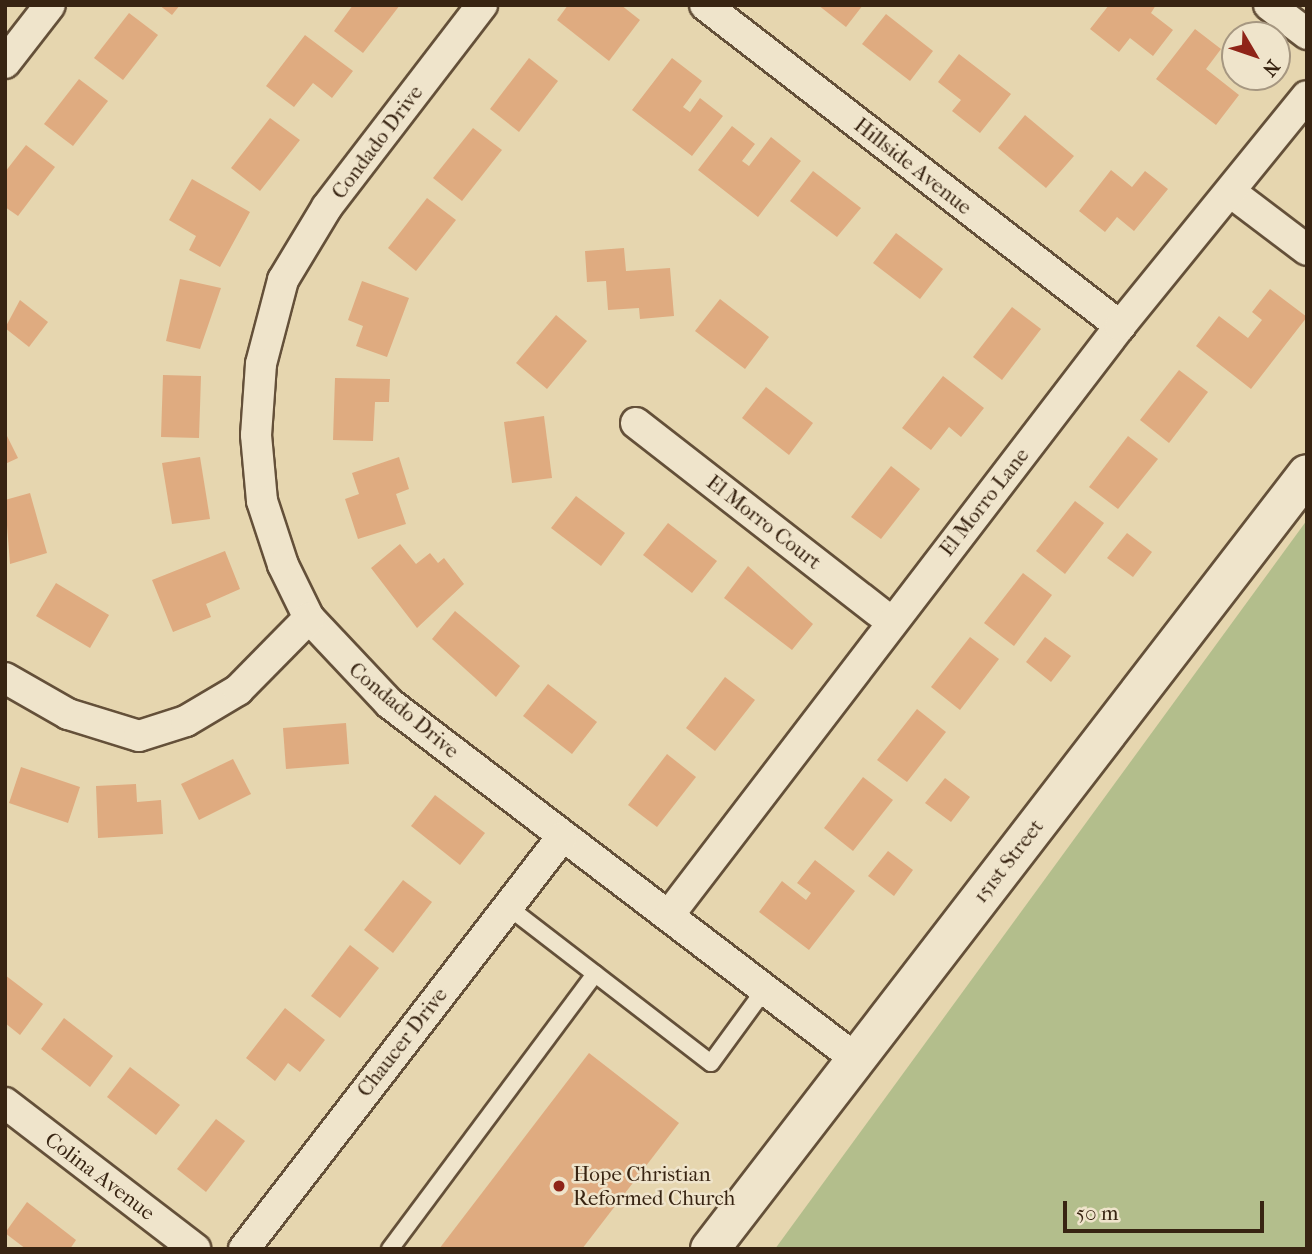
<!DOCTYPE html>
<html>
<head>
<meta charset="utf-8">
<style>
	body { margin:0 }
	#map { position:relative; width:1312px; height:1254px; overflow:hidden; background:#e6d6af; font-family:"IM FELL French Canon",serif }
	div>[style] { position:absolute }
	[style*='--x'] { left:calc(var(--x)*1px); top:calc(var(--y)*1px); width:calc(var(--w)*1px); rotate:calc(var(--a)*1deg) }
	.green>* { inset:0; background:#b3be8c }
	.building>* { inset:0; background:#dfab80 }
	.roads { filter:drop-shadow(2px 0 #645039) drop-shadow(-2px 0 #645039) drop-shadow(0 2px #645039) drop-shadow(0 -2px #645039) }
	.service>* { height:16px; margin:-8px; padding:0 8px; transform-origin:8px; border-radius:8px; background:#efe4cb }
	.minor>* { height:30px; margin:-15px; padding:0 15px; transform-origin:15px; border-radius:15px; background:#efe4cb }
	.tertiary>* { height:38px; margin:-19px; padding:0 19px; transform-origin:19px; border-radius:19px; background:#efe4cb }
	.dots>* { width:19px; height:19px; translate:-50% -50%; box-sizing:border-box; border:4px solid #efe4cb; border-radius:50% }
	span { translate:-50% -50%; white-space:nowrap; text-align:center; line-height:1.15; -webkit-text-stroke:5px #efe4cb; paint-order:stroke }
	.street-label { font-size:21px; color:#382412 }
	.poi-label { font-size:21px; color:#382412 }
	.left { translate:0 -50%; text-align:left }
	.frame { position:absolute; inset:0; border:7px solid #382412; pointer-events:none }
	.north { position:absolute; left:1221px; top:21px; width:70px; height:70px; box-sizing:border-box; background:#efe4cb; border:2px solid #a69781; border-radius:50%; rotate:129deg; font-size:19px; font-weight:700; line-height:28px; text-align:center; color:#382412 }
	.north::after { content:''; display:block; margin:auto; width:24px; height:32px; background:#8f2418; clip-path:polygon(50% 0,100% 100%,50% 72%,0 100%) }
	.scale { position:absolute; left:1063px; top:1201px; width:201px; height:32px; box-sizing:border-box; border:4px solid #382412; border-top:0; padding-left:9px; font-size:21px; line-height:24px; white-space:nowrap; color:#382412; -webkit-text-stroke:5px #efe4cb; paint-order:stroke }
</style>
</head>
<body>
<div id="map">
	<div class="green">
		<div style="clip-path:polygon(1307px 520px,1307px 1249px,775px 1249px)"></div>
	</div>
	<div class="building">
		<div style="clip-path:polygon(159px 5px,180px 5px,172px 15px)"></div>
		<div style="clip-path:polygon(353px 5px,400px 5px,363px 53px,334px 31px)"></div>
		<div style="clip-path:polygon(568px 5px,621px 5px,640px 20px,609px 61px,557px 20px)"></div>
		<div style="clip-path:polygon(818px 5px,863px 5px,846px 27px)"></div>
		<div style="clip-path:polygon(1109px 5px,1156px 5px,1151px 13px,1173px 30px,1153px 56px,1130px 38px,1119px 52px,1090px 29px)"></div>
		<div style="clip-path:polygon(129px 13px,158px 35px,123px 80px,94px 58px)"></div>
		<div style="clip-path:polygon(886px 14px,933px 51px,910px 81px,862px 44px)"></div>
		<div style="clip-path:polygon(1195px 29px,1221px 49px,1206px 69px,1239px 95px,1216px 125px,1156px 79px)"></div>
		<div style="clip-path:polygon(305px 35px,353px 71px,332px 98px,313px 83px,294px 107px,266px 86px)"></div>
		<div style="clip-path:polygon(959px 54px,1011px 94px,980px 133px,952px 111px,961px 100px,938px 82px)"></div>
		<div style="clip-path:polygon(529px 58px,558px 81px,519px 132px,490px 109px)"></div>
		<div style="clip-path:polygon(672px 58px,702px 81px,683px 107px,690px 112px,700px 98px,723px 116px,692px 156px,632px 110px)"></div>
		<div style="clip-path:polygon(79px 79px,108px 101px,73px 146px,44px 124px)"></div>
		<div style="clip-path:polygon(1025px 115px,1074px 156px,1046px 188px,998px 148px)"></div>
		<div style="clip-path:polygon(270px 118px,300px 140px,260px 191px,231px 168px)"></div>
		<div style="clip-path:polygon(732px 126px,755px 144px,742px 161px,749px 166px,771px 137px,801px 161px,758px 217px,698px 170px)"></div>
		<div style="clip-path:polygon(473px 128px,502px 150px,462px 201px,433px 178px)"></div>
		<div style="clip-path:polygon(26px 145px,55px 167px,18px 216px,5px 207px,5px 172px)"></div>
		<div style="clip-path:polygon(1111px 170px,1132px 187px,1145px 171px,1168px 189px,1134px 231px,1117px 217px,1105px 232px,1079px 211px)"></div>
		<div style="clip-path:polygon(813px 171px,861px 208px,837px 237px,790px 201px)"></div>
		<div style="clip-path:polygon(192px 179px,250px 212px,220px 267px,189px 250px,196px 236px,169px 220px)"></div>
		<div style="clip-path:polygon(427px 198px,456px 220px,416px 271px,388px 248px)"></div>
		<div style="clip-path:polygon(896px 233px,943px 269px,920px 299px,873px 263px)"></div>
		<div style="clip-path:polygon(624px 248px,626px 271px,670px 268px,674px 316px,640px 319px,639px 308px,608px 310px,606px 281px,587px 282px,585px 251px)"></div>
		<div style="clip-path:polygon(180px 279px,221px 288px,200px 349px,166px 341px)"></div>
		<div style="clip-path:polygon(362px 281px,409px 298px,387px 357px,356px 346px,363px 326px,348px 320px)"></div>
		<div style="clip-path:polygon(1270px 289px,1307px 317px,1251px 389px,1196px 346px,1219px 316px,1248px 338px,1262px 320px,1252px 312px)"></div>
		<div style="clip-path:polygon(720px 299px,769px 337px,745px 369px,695px 331px)"></div>
		<div style="clip-path:polygon(20px 300px,48px 322px,29px 347px,5px 328px)"></div>
		<div style="clip-path:polygon(1012px 307px,1041px 329px,1002px 380px,973px 357px)"></div>
		<div style="clip-path:polygon(556px 315px,587px 341px,547px 389px,516px 363px)"></div>
		<div style="clip-path:polygon(1179px 370px,1208px 392px,1169px 443px,1140px 420px)"></div>
		<div style="clip-path:polygon(163px 375px,201px 376px,199px 438px,161px 437px)"></div>
		<div style="clip-path:polygon(943px 376px,984px 408px,961px 437px,949px 427px,931px 450px,902px 428px)"></div>
		<div style="clip-path:polygon(335px 378px,390px 379px,389px 402px,375px 402px,373px 441px,333px 440px)"></div>
		<div style="clip-path:polygon(766px 387px,813px 423px,789px 455px,742px 418px)"></div>
		<div style="clip-path:polygon(544px 416px,552px 478px,512px 483px,504px 422px)"></div>
		<div style="clip-path:polygon(5px 432px,18px 458px,5px 464px)"></div>
		<div style="clip-path:polygon(1128px 436px,1158px 459px,1118px 509px,1089px 487px)"></div>
		<div style="clip-path:polygon(200px 457px,210px 519px,172px 524px,162px 463px)"></div>
		<div style="clip-path:polygon(399px 457px,409px 489px,396px 494px,406px 524px,358px 539px,345px 499px,359px 494px,352px 473px)"></div>
		<div style="clip-path:polygon(891px 466px,920px 489px,881px 539px,851px 517px)"></div>
		<div style="clip-path:polygon(30px 493px,47px 553px,10px 564px,5px 500px)"></div>
		<div style="clip-path:polygon(576px 496px,625px 533px,601px 566px,551px 528px)"></div>
		<div style="clip-path:polygon(1075px 501px,1104px 523px,1065px 574px,1036px 551px)"></div>
		<div style="clip-path:polygon(668px 523px,717px 561px,692px 593px,643px 555px)"></div>
		<div style="clip-path:polygon(1127px 533px,1152px 552px,1133px 577px,1107px 558px)"></div>
		<div style="clip-path:polygon(400px 544px,416px 564px,430px 553px,438px 563px,444px 558px,464px 584px,417px 628px,371px 568px)"></div>
		<div style="clip-path:polygon(225px 551px,240px 589px,206px 604px,211px 617px,173px 632px,152px 580px)"></div>
		<div style="clip-path:polygon(748px 566px,813px 624px,792px 650px,724px 598px)"></div>
		<div style="clip-path:polygon(1023px 573px,1052px 595px,1014px 646px,984px 623px)"></div>
		<div style="clip-path:polygon(56px 583px,109px 615px,90px 648px,36px 616px)"></div>
		<div style="clip-path:polygon(455px 611px,520px 666px,496px 697px,432px 639px)"></div>
		<div style="clip-path:polygon(970px 637px,999px 659px,960px 710px,931px 687px)"></div>
		<div style="clip-path:polygon(1045px 637px,1071px 656px,1051px 682px,1026px 662px)"></div>
		<div style="clip-path:polygon(725px 677px,755px 700px,715px 751px,686px 728px)"></div>
		<div style="clip-path:polygon(548px 684px,597px 722px,572px 754px,523px 716px)"></div>
		<div style="clip-path:polygon(917px 709px,946px 732px,907px 782px,877px 760px)"></div>
		<div style="clip-path:polygon(346px 723px,349px 764px,286px 769px,283px 728px)"></div>
		<div style="clip-path:polygon(667px 754px,696px 777px,657px 827px,628px 805px)"></div>
		<div style="clip-path:polygon(233px 759px,251px 794px,199px 820px,181px 784px)"></div>
		<div style="clip-path:polygon(21px 767px,80px 787px,68px 823px,9px 803px)"></div>
		<div style="clip-path:polygon(863px 777px,893px 800px,853px 851px,824px 828px)"></div>
		<div style="clip-path:polygon(945px 778px,970px 797px,951px 822px,925px 803px)"></div>
		<div style="clip-path:polygon(136px 784px,137px 802px,161px 800px,163px 834px,98px 838px,96px 786px)"></div>
		<div style="clip-path:polygon(435px 795px,485px 833px,460px 865px,411px 826px)"></div>
		<div style="clip-path:polygon(888px 851px,913px 870px,894px 896px,868px 876px)"></div>
		<div style="clip-path:polygon(815px 860px,855px 891px,809px 950px,759px 912px,782px 881px,806px 900px,811px 893px,797px 883px)"></div>
		<div style="clip-path:polygon(403px 880px,432px 902px,393px 953px,364px 930px)"></div>
		<div style="clip-path:polygon(350px 945px,379px 968px,340px 1018px,311px 996px)"></div>
		<div style="clip-path:polygon(5px 975px,43px 1004px,20px 1035px,5px 1023px)"></div>
		<div style="clip-path:polygon(285px 1008px,325px 1040px,300px 1072px,288px 1063px,275px 1081px,246px 1058px)"></div>
		<div style="clip-path:polygon(64px 1018px,113px 1056px,90px 1087px,41px 1049px)"></div>
		<div style="clip-path:polygon(589px 1053px,679px 1123px,582px 1249px,439px 1249px)"></div>
		<div style="clip-path:polygon(130px 1067px,180px 1105px,156px 1135px,107px 1097px)"></div>
		<div style="clip-path:polygon(216px 1119px,245px 1141px,206px 1192px,177px 1169px)"></div>
		<div style="clip-path:polygon(27px 1202px,76px 1240px,70px 1249px,26px 1249px,5px 1233px)"></div>
	</div>
	<div class="roads">
		<div class="service">
			<div style="--x:507;--y:906;--w:257;--a:37.6"></div>
			<div style="--x:711;--y:1063;--w:92;--a:-53.9"></div>
			<div style="--x:390;--y:1249;--w:343;--a:-53.3"></div>
		</div>
		<div class="minor">
			<div style="--x:482;--y:5;--w:255;--a:127.5"></div>
			<div style="--x:327;--y:207;--w:85;--a:121.1"></div>
			<div style="--x:283;--y:280;--w:87;--a:104.7"></div>
			<div style="--x:261;--y:364;--w:71;--a:94"></div>
			<div style="--x:256;--y:435;--w:66;--a:84.8"></div>
			<div style="--x:262;--y:501;--w:67;--a:71.8"></div>
			<div style="--x:283;--y:565;--w:59;--a:63.9"></div>
			<div style="--x:309;--y:618;--w:117;--a:46.7"></div>
			<div style="--x:389;--y:703;--w:587;--a:37.32"></div>
			<div style="--x:705;--y:5;--w:525;--a:37.72"></div>
			<div style="--x:1269;--y:5;--w:48;--a:37.3"></div>
			<div style="--x:5;--y:63;--w:73;--a:-52.2"></div>
			<div style="--x:1232;--y:193;--w:94;--a:37.2"></div>
			<div style="--x:636;--y:423;--w:324;--a:37.9"></div>
			<div style="--x:5;--y:678;--w:73;--a:29.7"></div>
			<div style="--x:68;--y:714;--w:74;--a:17.2"></div>
			<div style="--x:139;--y:736;--w:49;--a:-17.7"></div>
			<div style="--x:186;--y:721;--w:61;--a:-30.8"></div>
			<div style="--x:238;--y:690;--w:101;--a:-45.4"></div>
			<div style="--x:669;--y:915;--w:742;--a:-52.56"></div>
			<div style="--x:1120;--y:326;--w:296;--a:-50.9"></div>
			<div style="--x:5;--y:1103;--w:240;--a:37.5"></div>
			<div style="--x:244;--y:1249;--w:520;--a:-52.34"></div>
		</div>
		<div class="tertiary">
			<div style="--x:710;--y:1249;--w:978;--a:-52.39"></div>
		</div>
	</div>
	<div class="dots">
		<div style="left:559px;top:1186px;background:#8f2418"></div>
	</div>
	<div class="street-label">
		<span style="left:377px;top:142px;rotate:-53deg">Condado Drive</span>
		<span style="left:913px;top:166px;rotate:38deg">Hillside Avenue</span>
		<span style="left:984px;top:502px;rotate:-52deg">El Morro Lane</span>
		<span style="left:764px;top:522px;rotate:38deg">El Morro Court</span>
		<span style="left:404px;top:710px;rotate:40deg">Condado Drive</span>
		<span style="left:1008px;top:861px;rotate:-52deg">151st Street</span>
		<span style="left:402px;top:1042px;rotate:-52deg">Chaucer Drive</span>
		<span style="left:100px;top:1176px;rotate:37deg">Colina Avenue</span>
	</div>
	<div class="poi-label">
		<span class="left" style="left:573px;top:1186px">Hope Christian<br>Reformed Church</span>
	</div>
	<div class="frame"></div>
	<div class="north">N</div>
	<div class="scale">50 m</div>
</div>
</body>
</html>
